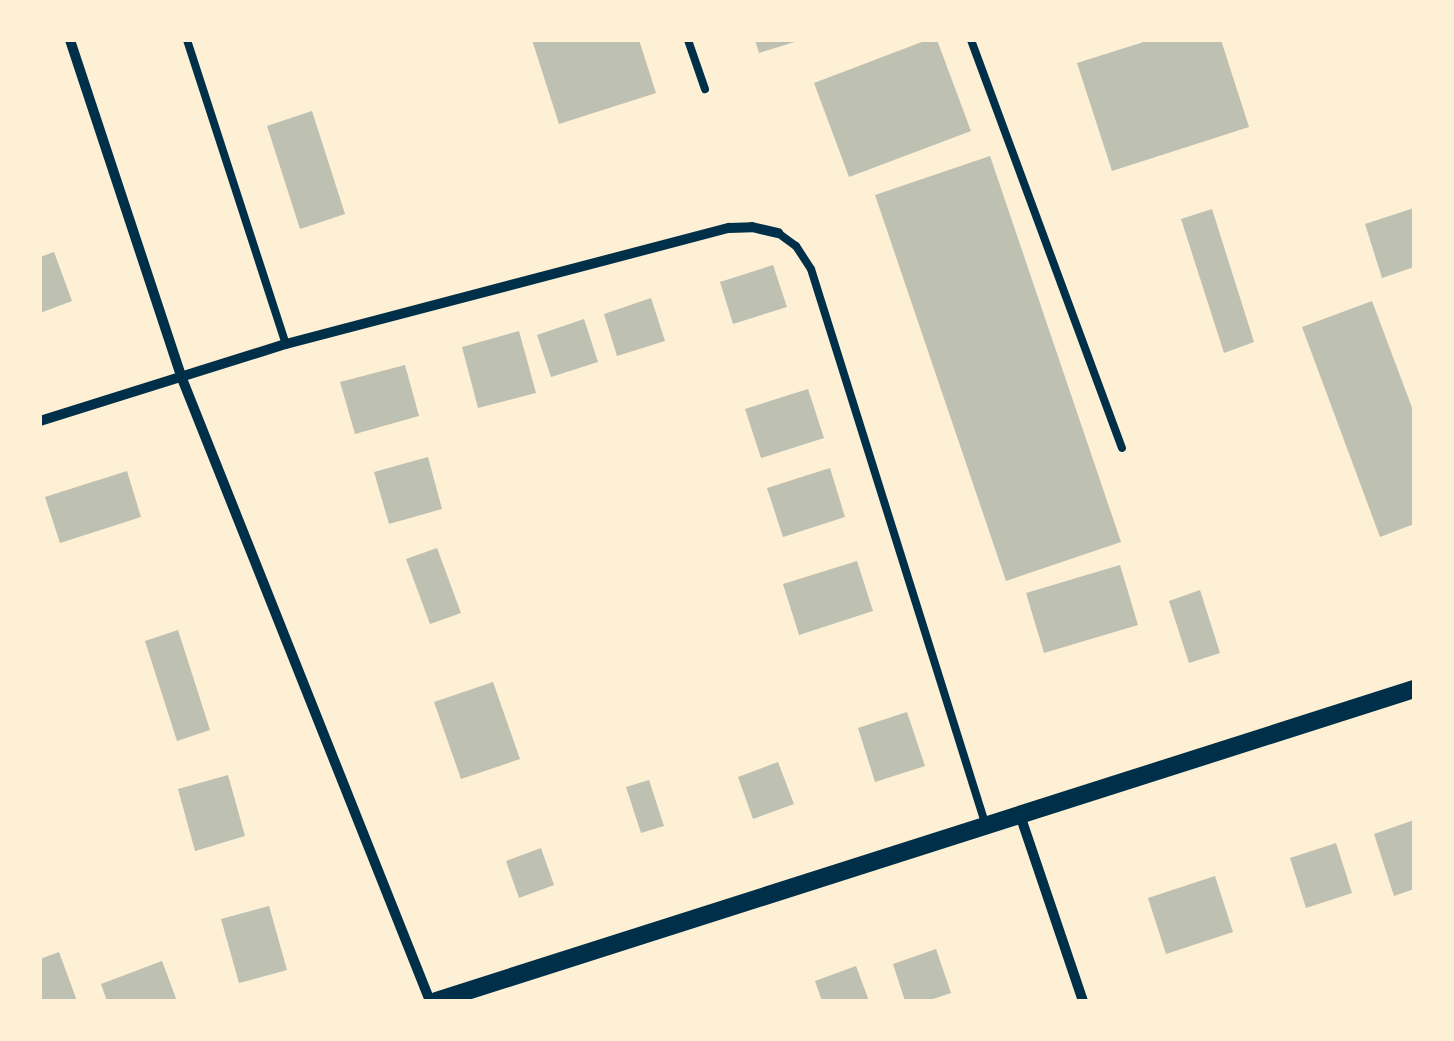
<!DOCTYPE html>
<html>
<head>
<meta charset="utf-8">
<style>
	body { margin:0 }
	#map { position:relative; width:1454px; height:1041px; overflow:hidden; background:#fdf0d5; font-family:Bitter,serif }
	div>[style] { position:absolute }
	[style*='--x'] { left:calc(var(--x)*1px); top:calc(var(--y)*1px); width:calc(var(--w)*1px); rotate:calc(var(--a)*1deg) }
	.building>* { inset:0; background:#bec0b2 }
	.service>* { height:8px; margin:-4px; padding:0 4px; transform-origin:4px; border-radius:4px; background:#003049 }
	.minor>* { height:10px; margin:-5px; padding:0 5px; transform-origin:5px; border-radius:5px; background:#003049 }
	.tertiary>* { height:18px; margin:-9px; padding:0 9px; transform-origin:9px; border-radius:9px; background:#003049 }
	span { translate:-50% -50%; white-space:nowrap; text-align:center; line-height:1.15; -webkit-text-stroke:8px #fdf0d5; paint-order:stroke }
	.frame { position:absolute; inset:0; border:42px solid #fdf0d5; pointer-events:none }
</style>
</head>
<body>
<div id="map">
	<div class="building">
		<div style="clip-path:polygon(532px 40px,639px 40px,656px 93px,559px 124px)"></div>
		<div style="clip-path:polygon(755px 40px,798px 40px,798px 41px,759px 53px)"></div>
		<div style="clip-path:polygon(927px 40px,937px 40px,971px 131px,849px 177px,814px 83px)"></div>
		<div style="clip-path:polygon(1150px 40px,1221px 40px,1249px 127px,1112px 171px,1077px 63px)"></div>
		<div style="clip-path:polygon(312px 111px,345px 214px,300px 229px,267px 126px)"></div>
		<div style="clip-path:polygon(990px 156px,1121px 542px,1006px 581px,875px 195px)"></div>
		<div style="clip-path:polygon(1414px 208px,1414px 267px,1382px 278px,1365px 224px)"></div>
		<div style="clip-path:polygon(1212px 209px,1254px 342px,1224px 353px,1181px 219px)"></div>
		<div style="clip-path:polygon(54px 252px,72px 301px,40px 313px,40px 257px)"></div>
		<div style="clip-path:polygon(773px 265px,787px 307px,733px 324px,720px 282px)"></div>
		<div style="clip-path:polygon(651px 298px,665px 341px,617px 356px,604px 314px)"></div>
		<div style="clip-path:polygon(1372px 301px,1414px 413px,1414px 524px,1380px 537px,1302px 327px)"></div>
		<div style="clip-path:polygon(584px 319px,598px 362px,551px 377px,537px 335px)"></div>
		<div style="clip-path:polygon(519px 331px,536px 393px,478px 408px,462px 347px)"></div>
		<div style="clip-path:polygon(405px 365px,419px 416px,355px 434px,340px 382px)"></div>
		<div style="clip-path:polygon(808px 389px,824px 438px,761px 458px,745px 409px)"></div>
		<div style="clip-path:polygon(428px 457px,442px 509px,389px 524px,374px 472px)"></div>
		<div style="clip-path:polygon(830px 468px,845px 517px,783px 537px,767px 488px)"></div>
		<div style="clip-path:polygon(127px 471px,141px 517px,60px 543px,45px 497px)"></div>
		<div style="clip-path:polygon(437px 548px,461px 613px,430px 624px,406px 559px)"></div>
		<div style="clip-path:polygon(857px 561px,873px 611px,799px 635px,783px 584px)"></div>
		<div style="clip-path:polygon(1120px 565px,1138px 625px,1044px 653px,1026px 593px)"></div>
		<div style="clip-path:polygon(1200px 590px,1220px 653px,1189px 663px,1169px 601px)"></div>
		<div style="clip-path:polygon(178px 630px,210px 730px,177px 741px,145px 641px)"></div>
		<div style="clip-path:polygon(493px 682px,520px 759px,461px 779px,434px 702px)"></div>
		<div style="clip-path:polygon(907px 712px,925px 766px,875px 782px,858px 728px)"></div>
		<div style="clip-path:polygon(778px 762px,794px 804px,753px 819px,738px 777px)"></div>
		<div style="clip-path:polygon(228px 775px,245px 836px,195px 851px,178px 789px)"></div>
		<div style="clip-path:polygon(649px 780px,664px 826px,641px 833px,626px 787px)"></div>
		<div style="clip-path:polygon(1414px 820px,1414px 889px,1394px 896px,1374px 834px)"></div>
		<div style="clip-path:polygon(1336px 843px,1352px 893px,1306px 908px,1290px 858px)"></div>
		<div style="clip-path:polygon(541px 848px,554px 885px,519px 898px,506px 861px)"></div>
		<div style="clip-path:polygon(1215px 876px,1233px 932px,1166px 954px,1148px 898px)"></div>
		<div style="clip-path:polygon(269px 906px,287px 970px,239px 983px,221px 919px)"></div>
		<div style="clip-path:polygon(936px 949px,951px 993px,927px 1001px,905px 1001px,893px 964px)"></div>
		<div style="clip-path:polygon(59px 952px,77px 1001px,40px 1001px,40px 959px)"></div>
		<div style="clip-path:polygon(162px 961px,177px 1001px,107px 1001px,101px 984px)"></div>
		<div style="clip-path:polygon(856px 966px,869px 1001px,822px 1001px,815px 981px)"></div>
	</div>
	<div class="service">
		<div style="--x:187;--y:40;--w:320;--a:72"></div>
		<div style="--x:688;--y:40;--w:52;--a:70.9"></div>
		<div style="--x:971;--y:40;--w:435;--a:69.7"></div>
		<div style="--x:778;--y:233;--w:22;--a:36"></div>
		<div style="--x:796;--y:246;--w:27;--a:57"></div>
		<div style="--x:811;--y:269;--w:584;--a:72.56"></div>
	</div>
	<div class="minor">
		<div style="--x:70;--y:40;--w:354;--a:71.7"></div>
		<div style="--x:181;--y:376;--w:673;--a:68.28"></div>
		<div style="--x:40;--y:421;--w:258;--a:-17.4"></div>
		<div style="--x:286;--y:344;--w:458;--a:-14.7"></div>
		<div style="--x:729;--y:228;--w:23;--a:-2"></div>
		<div style="--x:752;--y:227;--w:27;--a:13"></div>
		<div style="--x:1020;--y:815;--w:196;--a:71.3"></div>
	</div>
	<div class="tertiary">
		<div style="--x:436;--y:1001;--w:1027;--a:-17.69"></div>
	</div>
	<div class="frame"></div>
</div>
</body>
</html>
